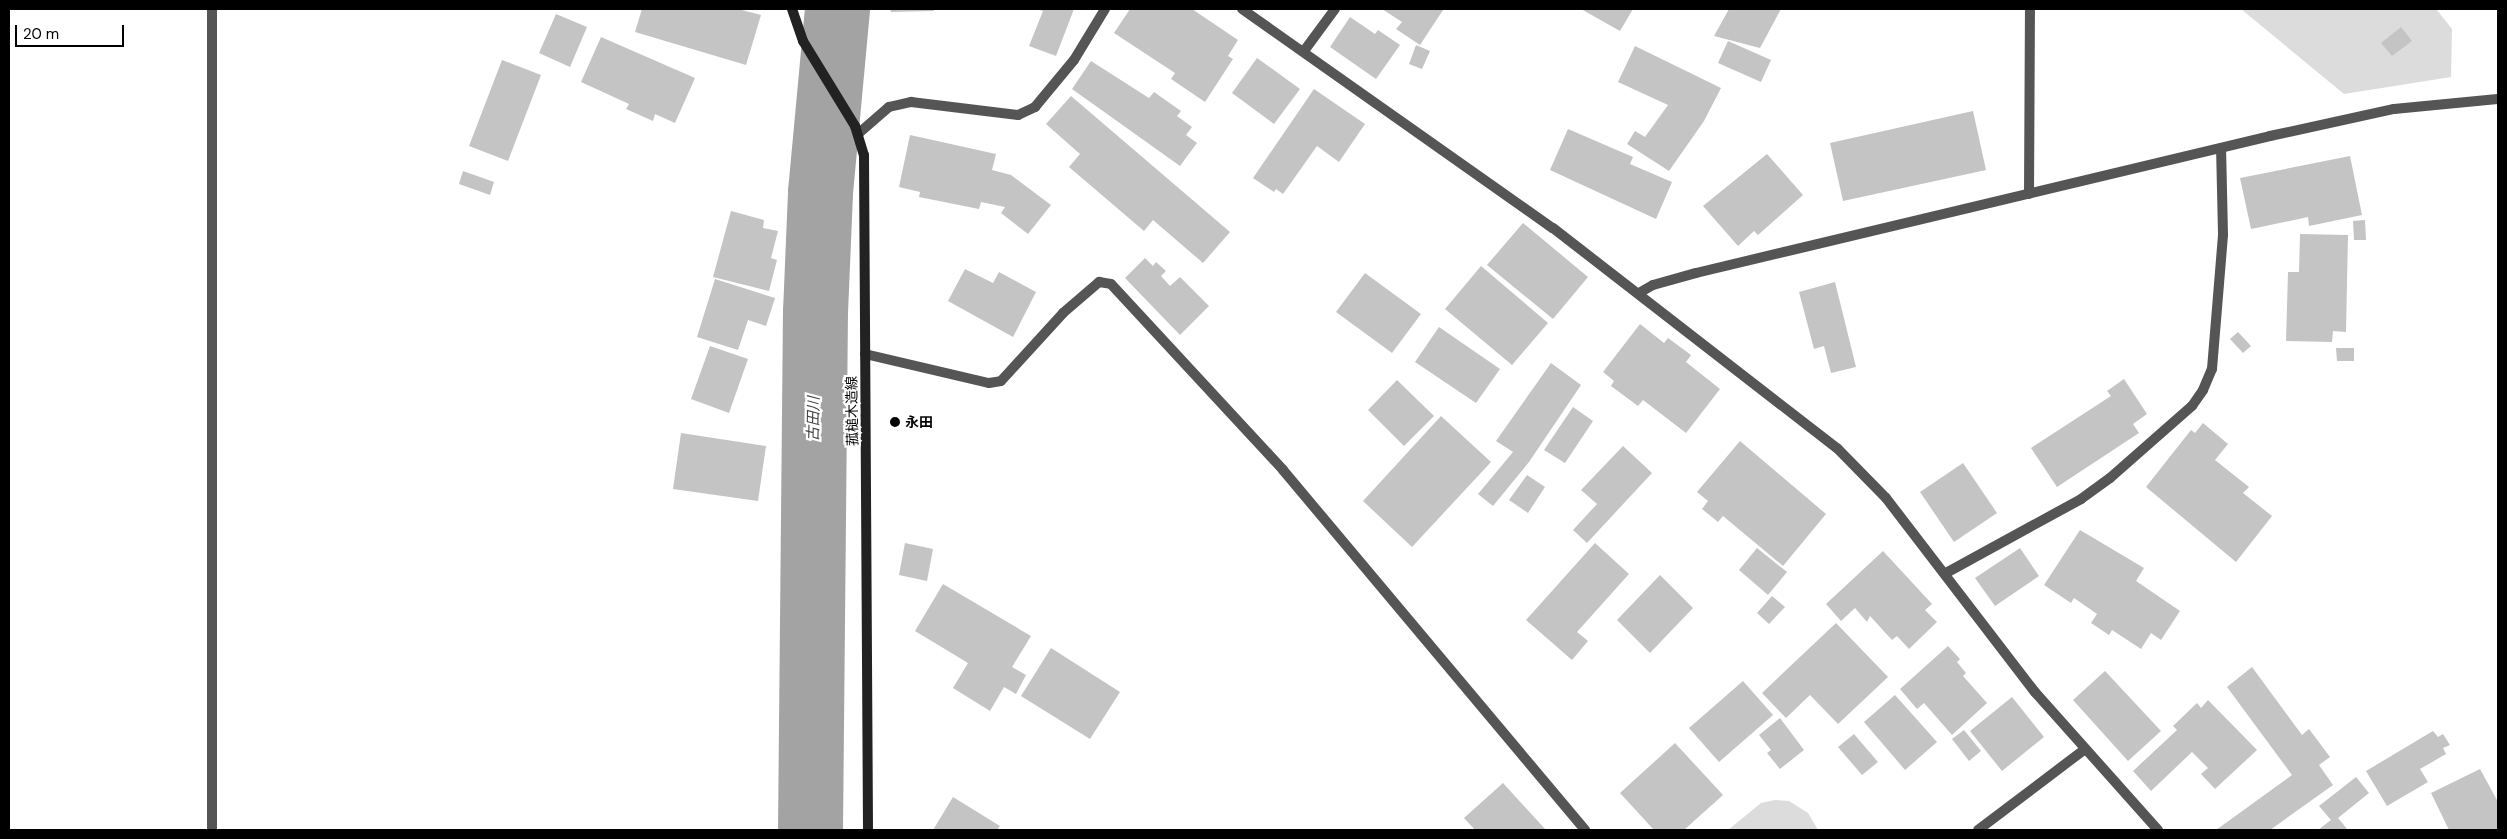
<!DOCTYPE html>
<html>
<head>
<meta charset="utf-8">
<style>
	body { margin:0 }
	#map { position:relative; width:2507px; height:839px; overflow:hidden; background:#fff; font-family:"DM Sans","Noto Sans JP",sans-serif }
	div>[style] { position:absolute }
	[style*='--x'] { left:calc(var(--x)*1px); top:calc(var(--y)*1px); width:calc(var(--w)*1px); rotate:calc(var(--a)*1deg) }
	.green>* { inset:0; background:#dcdcdc }
	.river>* { height:65px; margin:-32.5px; padding:0 32.5px; transform-origin:32.5px; border-radius:32.5px; background:#a3a3a3 }
	.building>* { inset:0; background:#c4c4c4 }
	.minor>* { height:10px; margin:-5px; padding:0 5px; transform-origin:5px; border-radius:5px; background:#555 }
	.secondary>* { height:10px; margin:-5px; padding:0 5px; transform-origin:5px; border-radius:5px; background:#222 }
	.dots>* { width:14px; height:14px; translate:-50% -50%; box-sizing:border-box; border:2px solid #fff; border-radius:50% }
	span { translate:-50% -50%; white-space:nowrap; text-align:center; line-height:1.15; -webkit-text-stroke:4.5px #fff; paint-order:stroke }
	.street-label { font-size:14px; color:#000 }
	.poi-label { font-size:14px; color:#000; font-weight:700 }
	.left { translate:0 -50%; text-align:left }
	.water-label { font-size:15px; color:#444; font-style:italic }
	.frame { position:absolute; inset:0; border:10px solid #000; pointer-events:none }
	.scale { position:absolute; left:15px; top:25px; width:109px; height:22px; box-sizing:border-box; border:2px solid #000; border-top:0; padding-left:6px; font-size:15px; line-height:18px; white-space:nowrap; color:#000; -webkit-text-stroke:4px #fff; paint-order:stroke }
</style>
</head>
<body>
<div id="map">
	<div class="green">
		<div style="clip-path:polygon(2241px 9px,2436px 9px,2452px 29px,2451px 77px,2344px 94px)"></div>
		<div style="clip-path:polygon(1775px 800px,1789px 801px,1808px 813px,1818px 830px,1728px 830px,1761px 803px)"></div>
	</div>
	<div class="river">
		<div style="--x:810;--y:830;--w:518;--a:-89.45"></div>
		<div style="--x:815;--y:312;--w:120;--a:-87.6"></div>
		<div style="--x:820;--y:192;--w:184;--a:-84.7"></div>
	</div>
	<div class="building">
		<div style="clip-path:polygon(642px 9px,738px 9px,761px 15px,746px 65px,635px 32px)"></div>
		<div style="clip-path:polygon(890px 9px,934px 9px,934px 11px,891px 12px)"></div>
		<div style="clip-path:polygon(1037px 9px,1074px 9px,1056px 56px,1029px 46px,1043px 11px)"></div>
		<div style="clip-path:polygon(1130px 9px,1192px 9px,1238px 40px,1228px 56px,1233px 59px,1205px 102px,1171px 79px,1175px 73px,1114px 33px)"></div>
		<div style="clip-path:polygon(1382px 9px,1442px 9px,1443px 10px,1420px 45px,1396px 29px,1402px 22px)"></div>
		<div style="clip-path:polygon(1581px 9px,1633px 9px,1620px 31px)"></div>
		<div style="clip-path:polygon(1729px 9px,1781px 9px,1760px 48px,1714px 36px)"></div>
		<div style="clip-path:polygon(556px 14px,587px 27px,570px 67px,539px 53px)"></div>
		<div style="clip-path:polygon(1350px 17px,1375px 34px,1378px 30px,1400px 45px,1376px 79px,1330px 47px)"></div>
		<div style="clip-path:polygon(2401px 27px,2412px 41px,2392px 56px,2381px 43px)"></div>
		<div style="clip-path:polygon(601px 37px,695px 78px,675px 123px,655px 114px,653px 121px,626px 109px,629px 104px,581px 82px)"></div>
		<div style="clip-path:polygon(1728px 41px,1771px 60px,1761px 82px,1718px 63px)"></div>
		<div style="clip-path:polygon(1416px 45px,1430px 51px,1422px 69px,1409px 64px)"></div>
		<div style="clip-path:polygon(1635px 46px,1721px 88px,1704px 121px,1669px 171px,1627px 144px,1635px 131px,1645px 137px,1668px 105px,1618px 82px)"></div>
		<div style="clip-path:polygon(1257px 58px,1300px 89px,1274px 124px,1232px 93px)"></div>
		<div style="clip-path:polygon(502px 60px,541px 75px,508px 161px,469px 146px)"></div>
		<div style="clip-path:polygon(1091px 61px,1149px 98px,1154px 92px,1181px 111px,1177px 116px,1192px 127px,1186px 135px,1197px 143px,1180px 166px,1072px 89px)"></div>
		<div style="clip-path:polygon(1314px 89px,1365px 124px,1339px 162px,1317px 146px,1283px 194px,1276px 189px,1274px 192px,1253px 178px)"></div>
		<div style="clip-path:polygon(1071px 96px,1230px 232px,1203px 263px,1153px 220px,1144px 231px,1069px 167px,1080px 154px,1046px 124px)"></div>
		<div style="clip-path:polygon(1973px 111px,1986px 170px,1843px 201px,1830px 143px)"></div>
		<div style="clip-path:polygon(1568px 129px,1633px 157px,1630px 164px,1672px 182px,1656px 219px,1550px 170px)"></div>
		<div style="clip-path:polygon(910px 135px,996px 154px,992px 170px,1011px 175px,1051px 205px,1028px 234px,1001px 213px,1005px 207px,981px 202px,979px 209px,919px 197px,920px 192px,899px 187px)"></div>
		<div style="clip-path:polygon(1767px 154px,1803px 195px,1758px 235px,1754px 231px,1738px 246px,1703px 206px)"></div>
		<div style="clip-path:polygon(2350px 156px,2362px 215px,2309px 226px,2308px 217px,2251px 229px,2240px 178px)"></div>
		<div style="clip-path:polygon(463px 171px,494px 182px,490px 195px,459px 184px)"></div>
		<div style="clip-path:polygon(731px 211px,764px 220px,763px 228px,778px 231px,771px 258px,777px 260px,769px 291px,713px 277px)"></div>
		<div style="clip-path:polygon(2365px 220px,2366px 240px,2354px 240px,2353px 221px)"></div>
		<div style="clip-path:polygon(1523px 223px,1588px 277px,1553px 319px,1487px 265px)"></div>
		<div style="clip-path:polygon(2300px 234px,2348px 235px,2346px 332px,2333px 331px,2332px 342px,2286px 341px,2288px 272px,2299px 272px)"></div>
		<div style="clip-path:polygon(1145px 258px,1153px 266px,1156px 262px,1166px 271px,1161px 276px,1170px 286px,1180px 277px,1209px 306px,1180px 335px,1125px 278px)"></div>
		<div style="clip-path:polygon(1481px 266px,1548px 323px,1512px 365px,1445px 309px)"></div>
		<div style="clip-path:polygon(965px 269px,993px 283px,999px 272px,1036px 292px,1013px 337px,948px 301px)"></div>
		<div style="clip-path:polygon(1365px 273px,1421px 314px,1392px 353px,1336px 312px)"></div>
		<div style="clip-path:polygon(715px 279px,775px 298px,766px 326px,748px 320px,738px 350px,697px 337px)"></div>
		<div style="clip-path:polygon(1835px 282px,1856px 367px,1831px 373px,1824px 346px,1814px 349px,1799px 292px)"></div>
		<div style="clip-path:polygon(1640px 324px,1664px 343px,1668px 338px,1691px 355px,1686px 362px,1720px 389px,1686px 433px,1643px 400px,1638px 406px,1611px 386px,1614px 381px,1603px 372px)"></div>
		<div style="clip-path:polygon(1439px 327px,1500px 369px,1476px 403px,1415px 362px)"></div>
		<div style="clip-path:polygon(2238px 332px,2251px 346px,2243px 353px,2230px 339px)"></div>
		<div style="clip-path:polygon(710px 346px,748px 359px,729px 413px,691px 399px)"></div>
		<div style="clip-path:polygon(2336px 348px,2354px 348px,2354px 361px,2337px 361px)"></div>
		<div style="clip-path:polygon(1551px 363px,1581px 385px,1529px 462px,1493px 506px,1478px 494px,1513px 452px,1496px 441px)"></div>
		<div style="clip-path:polygon(2124px 379px,2147px 414px,2133px 424px,2139px 433px,2057px 487px,2031px 448px,2111px 396px,2107px 391px)"></div>
		<div style="clip-path:polygon(1397px 380px,1434px 416px,1404px 446px,1368px 410px)"></div>
		<div style="clip-path:polygon(1573px 407px,1593px 421px,1565px 463px,1544px 450px)"></div>
		<div style="clip-path:polygon(1441px 416px,1491px 462px,1412px 547px,1363px 501px)"></div>
		<div style="clip-path:polygon(2203px 423px,2228px 444px,2215px 460px,2249px 487px,2243px 493px,2272px 516px,2236px 562px,2146px 487px,2191px 430px,2195px 433px)"></div>
		<div style="clip-path:polygon(681px 433px,766px 446px,758px 501px,673px 489px)"></div>
		<div style="clip-path:polygon(1740px 441px,1826px 514px,1783px 566px,1723px 516px,1718px 522px,1702px 509px,1708px 501px,1697px 492px)"></div>
		<div style="clip-path:polygon(1623px 446px,1652px 473px,1587px 543px,1573px 530px,1597px 504px,1581px 490px)"></div>
		<div style="clip-path:polygon(1963px 463px,1997px 513px,1954px 542px,1920px 492px)"></div>
		<div style="clip-path:polygon(1527px 475px,1545px 487px,1528px 513px,1509px 500px)"></div>
		<div style="clip-path:polygon(2080px 530px,2144px 568px,2136px 581px,2180px 611px,2161px 640px,2151px 633px,2141px 649px,2112px 630px,2109px 635px,2091px 623px,2097px 614px,2074px 598px,2071px 603px,2044px 585px)"></div>
		<div style="clip-path:polygon(905px 543px,933px 549px,927px 581px,899px 575px)"></div>
		<div style="clip-path:polygon(1595px 543px,1629px 574px,1577px 632px,1588px 641px,1572px 660px,1526px 620px)"></div>
		<div style="clip-path:polygon(1757px 548px,1787px 572px,1768px 595px,1739px 570px)"></div>
		<div style="clip-path:polygon(2020px 548px,2039px 576px,1995px 606px,1975px 578px)"></div>
		<div style="clip-path:polygon(1883px 551px,1932px 604px,1925px 610px,1937px 622px,1909px 649px,1897px 636px,1892px 640px,1870px 616px,1867px 622px,1855px 608px,1841px 621px,1826px 604px)"></div>
		<div style="clip-path:polygon(1660px 575px,1693px 608px,1650px 653px,1617px 620px)"></div>
		<div style="clip-path:polygon(943px 584px,1031px 636px,1012px 667px,1026px 675px,1016px 694px,1004px 687px,990px 711px,953px 688px,968px 663px,915px 631px)"></div>
		<div style="clip-path:polygon(1772px 596px,1785px 607px,1769px 624px,1757px 613px)"></div>
		<div style="clip-path:polygon(1836px 623px,1888px 677px,1838px 724px,1810px 695px,1786px 718px,1762px 693px)"></div>
		<div style="clip-path:polygon(1948px 646px,1960px 659px,1957px 662px,1966px 673px,1963px 676px,1987px 703px,1952px 735px,1924px 703px,1917px 709px,1900px 689px)"></div>
		<div style="clip-path:polygon(1051px 648px,1120px 692px,1090px 739px,1021px 696px)"></div>
		<div style="clip-path:polygon(2252px 667px,2302px 735px,2309px 729px,2330px 757px,2319px 765px,2333px 785px,2270px 830px,2216px 830px,2292px 775px,2227px 687px)"></div>
		<div style="clip-path:polygon(2105px 671px,2161px 731px,2128px 761px,2073px 700px)"></div>
		<div style="clip-path:polygon(1743px 681px,1773px 715px,1719px 762px,1689px 728px)"></div>
		<div style="clip-path:polygon(1895px 695px,1937px 742px,1905px 770px,1864px 722px)"></div>
		<div style="clip-path:polygon(2012px 697px,2044px 737px,2002px 771px,1970px 731px)"></div>
		<div style="clip-path:polygon(2208px 700px,2257px 750px,2215px 789px,2201px 774px,2208px 768px,2192px 752px,2151px 791px,2133px 771px,2177px 730px,2173px 726px,2197px 703px,2201px 708px)"></div>
		<div style="clip-path:polygon(1780px 718px,1804px 750px,1780px 769px,1767px 753px,1771px 750px,1759px 735px)"></div>
		<div style="clip-path:polygon(1964px 730px,1981px 751px,1969px 761px,1952px 739px)"></div>
		<div style="clip-path:polygon(2433px 731px,2438px 737px,2443px 734px,2450px 745px,2443px 748px,2446px 754px,2420px 769px,2428px 782px,2387px 806px,2366px 771px)"></div>
		<div style="clip-path:polygon(1854px 734px,1878px 762px,1862px 775px,1838px 747px)"></div>
		<div style="clip-path:polygon(1675px 743px,1723px 795px,1684px 830px,1654px 830px,1620px 793px)"></div>
		<div style="clip-path:polygon(2480px 769px,2498px 802px,2498px 830px,2449px 830px,2431px 793px)"></div>
		<div style="clip-path:polygon(2356px 777px,2369px 793px,2338px 818px,2348px 830px,2318px 830px,2331px 820px,2319px 806px)"></div>
		<div style="clip-path:polygon(1503px 783px,1546px 830px,1475px 830px,1464px 818px)"></div>
		<div style="clip-path:polygon(953px 797px,1000px 826px,997px 830px,933px 830px)"></div>
	</div>
	<div class="minor">
		<div style="--x:1242;--y:9;--w:380;--a:35.2"></div>
		<div style="--x:1553;--y:228;--w:359;--a:37.8"></div>
		<div style="--x:1837;--y:448;--w:70;--a:45.6"></div>
		<div style="--x:1886;--y:498;--w:245;--a:52.5"></div>
		<div style="--x:2035;--y:692;--w:185;--a:48.3"></div>
		<div style="--x:1304;--y:51;--w:52;--a:-53.6"></div>
		<div style="--x:859;--y:133;--w:40;--a:-41"></div>
		<div style="--x:889;--y:107;--w:23;--a:-13"></div>
		<div style="--x:911;--y:102;--w:108;--a:6.9"></div>
		<div style="--x:1018;--y:115;--w:19;--a:-25"></div>
		<div style="--x:1035;--y:107;--w:61;--a:-50.3"></div>
		<div style="--x:1074;--y:60;--w:60;--a:-58.7"></div>
		<div style="--x:2029;--y:194;--w:185;--a:-89.7"></div>
		<div style="--x:1639;--y:293;--w:16;--a:-30"></div>
		<div style="--x:1653;--y:285;--w:45;--a:-15.6"></div>
		<div style="--x:1696;--y:273;--w:590;--a:-13.42"></div>
		<div style="--x:2270;--y:136;--w:127;--a:-12.3"></div>
		<div style="--x:2394;--y:109;--w:104;--a:-5.5"></div>
		<div style="--x:865;--y:354;--w:127;--a:13.2"></div>
		<div style="--x:989;--y:383;--w:12;--a:-9"></div>
		<div style="--x:1001;--y:381;--w:92;--a:-47.6"></div>
		<div style="--x:1063;--y:313;--w:48;--a:-40.7"></div>
		<div style="--x:1099;--y:282;--w:12;--a:9"></div>
		<div style="--x:1111;--y:284;--w:253;--a:47.2"></div>
		<div style="--x:1283;--y:470;--w:470;--a:50"></div>
		<div style="--x:1946;--y:573;--w:154;--a:-28.7"></div>
		<div style="--x:2081;--y:499;--w:36;--a:-36"></div>
		<div style="--x:2110;--y:478;--w:109;--a:-41.3"></div>
		<div style="--x:2192;--y:406;--w:19;--a:-55"></div>
		<div style="--x:2203;--y:390;--w:23;--a:-67"></div>
		<div style="--x:2212;--y:369;--w:135;--a:-85.3"></div>
		<div style="--x:2223;--y:234;--w:86;--a:-91.3"></div>
		<div style="--x:212;--y:830;--w:821;--a:-90"></div>
		<div style="--x:1978;--y:830;--w:134;--a:-37.1"></div>
	</div>
	<div class="secondary">
		<div style="--x:792;--y:9;--w:34;--a:71"></div>
		<div style="--x:803;--y:41;--w:100;--a:58.5"></div>
		<div style="--x:855;--y:126;--w:30;--a:73"></div>
		<div style="--x:864;--y:155;--w:675;--a:89.66"></div>
	</div>
	<div class="dots">
		<div style="left:895px;top:422px;background:#000"></div>
	</div>
	<div class="street-label">
		<span style="left:852px;top:411px;rotate:-91deg">菰槌木造線</span>
	</div>
	<div class="poi-label">
		<span class="left" style="left:905px;top:422px">永田</span>
	</div>
	<div class="water-label">
		<span style="left:814px;top:419px;rotate:-89deg">古田川</span>
	</div>
	<div class="frame"></div>
	<div class="scale">20 m</div>
</div>
</body>
</html>
